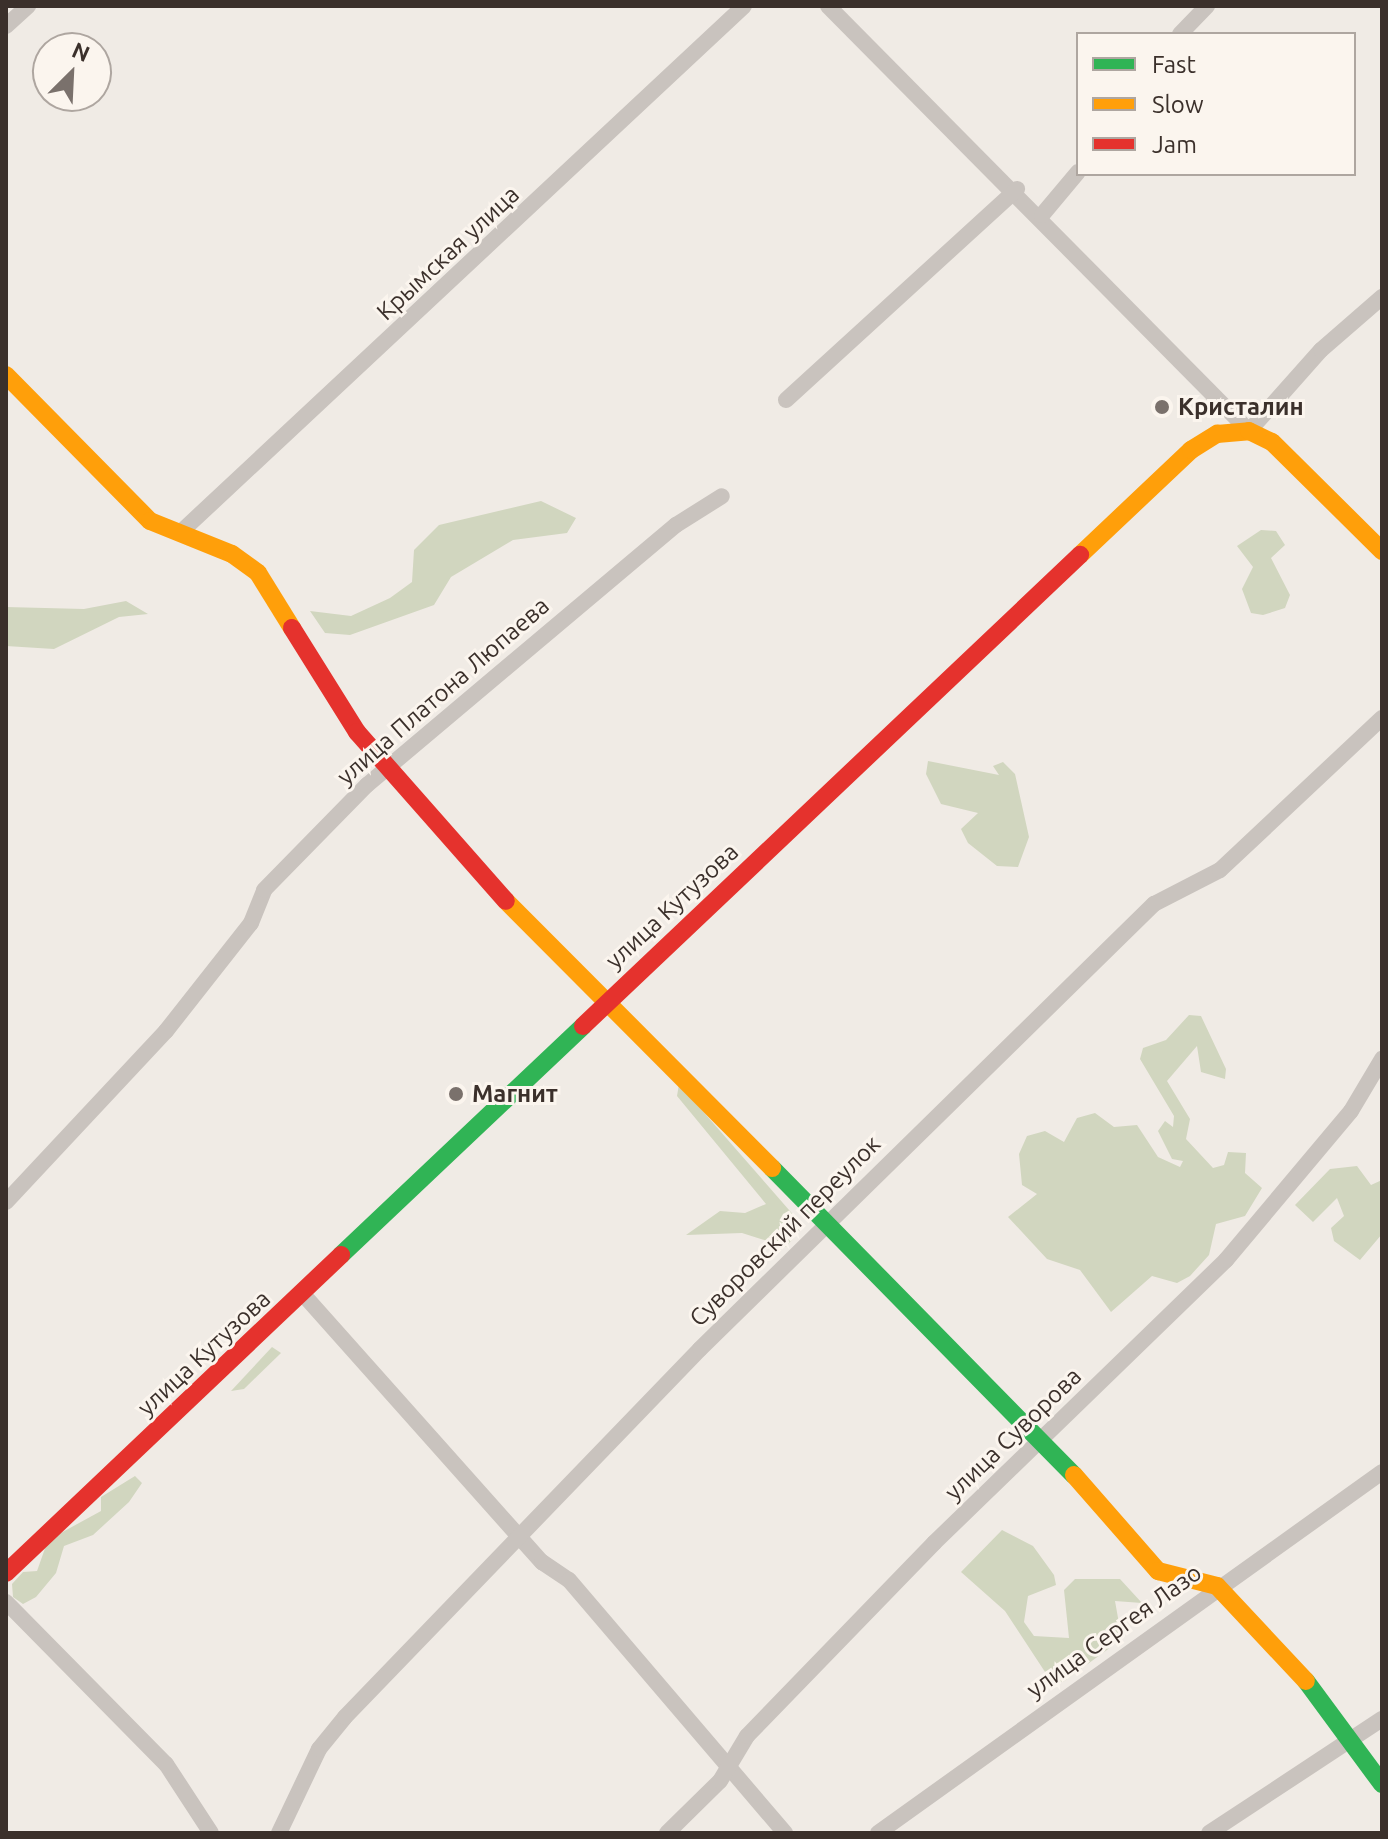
<!DOCTYPE html>
<html>
<head>
<meta charset="utf-8">
<style>
	body { margin:0 }
	#map { position:relative; width:1388px; height:1839px; overflow:hidden; background:#f0ebe5; font-family:Ubuntu,sans-serif }
	div>[style] { position:absolute }
	[style*='--x'] { left:calc(var(--x)*1px); top:calc(var(--y)*1px); width:calc(var(--w)*1px); rotate:calc(var(--a)*1deg) }
	.green>* { inset:0; background:#d1d6bf }
	.street>* { height:16px; margin:-8px; padding:0 8px; transform-origin:8px; border-radius:8px; background:#c9c3be }
	.fast>* { height:18px; margin:-9px; padding:0 9px; transform-origin:9px; border-radius:9px; background:#30b455 }
	.slow>* { height:18px; margin:-9px; padding:0 9px; transform-origin:9px; border-radius:9px; background:#ff9f0a }
	.jam>* { height:18px; margin:-9px; padding:0 9px; transform-origin:9px; border-radius:9px; background:#e5322d }
	.dots>* { width:22px; height:22px; translate:-50% -50%; box-sizing:border-box; border:4px solid #fbf5ee; border-radius:50% }
	span { translate:-50% -50%; white-space:nowrap; text-align:center; line-height:1.15; -webkit-text-stroke:6px #fbf5ee; paint-order:stroke }
	.street-label { font-size:24px; color:#3b302b }
	.poi-label { font-size:24px; color:#3b302b; font-weight:700 }
	.left { translate:0 -50%; text-align:left }
	.frame { position:absolute; inset:0; border:8px solid #3b302b; pointer-events:none }
	.legend { position:absolute; left:1076px; top:32px; width:280px; height:144px; box-sizing:border-box; background:#fbf5ee; border:2px solid #aea6a0; margin:0; padding:10px 14px; list-style:none; font-size:24px; color:#3b302b }
	.legend li { display:flex; align-items:center; gap:16px; height:40px }
	.legend b { width:40px; border:2px solid #aea6a0 }
	.north { position:absolute; left:32px; top:32px; width:80px; height:80px; box-sizing:border-box; background:#fbf5ee; border:2px solid #aea6a0; border-radius:50%; rotate:24deg; font-size:22px; font-weight:700; line-height:32px; text-align:center; color:#3b302b }
	.north::after { content:''; display:block; margin:auto; width:28px; height:36px; background:#7a716c; clip-path:polygon(50% 0,100% 100%,50% 72%,0 100%) }
</style>
</head>
<body>
<div id="map">
	<div class="green">
		<div style="clip-path:polygon(541px 501px,576px 518px,567px 533px,513px 540px,451px 577px,434px 605px,350px 635px,325px 633px,310px 611px,351px 616px,390px 598px,412px 582px,414px 550px,439px 525px)"></div>
		<div style="clip-path:polygon(1261px 530px,1276px 531px,1285px 545px,1271px 558px,1290px 595px,1285px 608px,1263px 615px,1251px 613px,1242px 589px,1253px 567px,1237px 546px)"></div>
		<div style="clip-path:polygon(126px 601px,148px 614px,119px 617px,54px 649px,6px 646px,6px 607px,84px 609px)"></div>
		<div style="clip-path:polygon(928px 761px,999px 775px,993px 766px,1003px 762px,1015px 774px,1029px 837px,1018px 867px,997px 866px,968px 843px,961px 829px,978px 813px,941px 804px,926px 774px)"></div>
		<div style="clip-path:polygon(1189px 1015px,1201px 1016px,1226px 1069px,1225px 1079px,1201px 1072px,1197px 1046px,1167px 1081px,1190px 1119px,1186px 1139px,1213px 1168px,1224px 1165px,1228px 1152px,1246px 1153px,1245px 1173px,1262px 1188px,1245px 1216px,1216px 1224px,1209px 1255px,1190px 1276px,1177px 1283px,1152px 1276px,1111px 1312px,1080px 1270px,1047px 1259px,1008px 1217px,1037px 1194px,1022px 1185px,1019px 1154px,1027px 1136px,1045px 1131px,1064px 1142px,1077px 1118px,1095px 1113px,1114px 1127px,1137px 1125px,1158px 1157px,1180px 1167px,1183px 1161px,1172px 1159px,1158px 1131px,1165px 1121px,1173px 1127px,1174px 1116px,1140px 1059px,1143px 1048px,1166px 1040px)"></div>
		<div style="clip-path:polygon(679px 1084px,803px 1226px,786px 1247px,742px 1233px,686px 1235px,720px 1211px,745px 1213px,766px 1204px,677px 1096px)"></div>
		<div style="clip-path:polygon(1357px 1166px,1371px 1185px,1382px 1180px,1382px 1234px,1360px 1260px,1334px 1241px,1331px 1228px,1344px 1216px,1337px 1198px,1313px 1222px,1295px 1205px,1330px 1169px)"></div>
		<div style="clip-path:polygon(272px 1347px,281px 1353px,244px 1389px,231px 1391px)"></div>
		<div style="clip-path:polygon(135px 1476px,142px 1483px,129px 1502px,93px 1535px,64px 1546px,56px 1573px,36px 1597px,23px 1604px,13px 1597px,12px 1584px,23px 1572px,37px 1571px,48px 1540px,101px 1511px,101px 1497px)"></div>
		<div style="clip-path:polygon(1002px 1530px,1033px 1546px,1054px 1575px,1056px 1585px,1028px 1596px,1024px 1622px,1034px 1636px,1069px 1638px,1064px 1590px,1075px 1579px,1120px 1579px,1142px 1603px,1115px 1601px,1120px 1629px,1111px 1647px,1063px 1682px,1049px 1678px,1005px 1611px,961px 1572px)"></div>
	</div>
	<div class="street">
		<div style="--x:828;--y:6;--w:598;--a:45.27"></div>
		<div style="--x:1249;--y:431;--w:108;--a:-48.4"></div>
		<div style="--x:1321;--y:350;--w:81;--a:-41"></div>
		<div style="--x:6;--y:26;--w:30;--a:-42"></div>
		<div style="--x:1180;--y:34;--w:39;--a:-46"></div>
		<div style="--x:1042;--y:215;--w:56;--a:-50.1"></div>
		<div style="--x:786;--y:400;--w:313;--a:-42.4"></div>
		<div style="--x:182;--y:531;--w:769;--a:-43.05"></div>
		<div style="--x:6;--y:1202;--w:234;--a:-46.9"></div>
		<div style="--x:166;--y:1031;--w:137;--a:-51.8"></div>
		<div style="--x:251;--y:923;--w:35;--a:-68"></div>
		<div style="--x:264;--y:890;--w:147;--a:-45.6"></div>
		<div style="--x:367;--y:785;--w:404;--a:-40.1"></div>
		<div style="--x:676;--y:525;--w:54;--a:-32.2"></div>
		<div style="--x:302;--y:1293;--w:361;--a:48.3"></div>
		<div style="--x:542;--y:1562;--w:32;--a:34"></div>
		<div style="--x:569;--y:1580;--w:333;--a:49.5"></div>
		<div style="--x:6;--y:1602;--w:228;--a:45.4"></div>
		<div style="--x:166;--y:1764;--w:82;--a:56.9"></div>
		<div style="--x:279;--y:1833;--w:93;--a:-64.5"></div>
		<div style="--x:319;--y:1749;--w:41;--a:-50.9"></div>
		<div style="--x:345;--y:1717;--w:511;--a:-46.03"></div>
		<div style="--x:700;--y:1349;--w:636;--a:-44.43"></div>
		<div style="--x:1154;--y:904;--w:74;--a:-27.3"></div>
		<div style="--x:1220;--y:870;--w:222;--a:-43.2"></div>
		<div style="--x:667;--y:1833;--w:74;--a:-44.5"></div>
		<div style="--x:720;--y:1781;--w:52;--a:-59"></div>
		<div style="--x:747;--y:1736;--w:269;--a:-45.9"></div>
		<div style="--x:934;--y:1543;--w:407;--a:-44.1"></div>
		<div style="--x:1226;--y:1260;--w:194;--a:-50"></div>
		<div style="--x:1351;--y:1111;--w:61;--a:-59.2"></div>
		<div style="--x:878;--y:1833;--w:620;--a:-35.61"></div>
		<div style="--x:1209;--y:1833;--w:207;--a:-33.4"></div>
	</div>
	<div class="fast">
		<div style="--x:772;--y:1168;--w:431;--a:45.5"></div>
		<div style="--x:341;--y:1255;--w:333;--a:-43.4"></div>
		<div style="--x:1306;--y:1681;--w:128;--a:53.6"></div>
	</div>
	<div class="slow">
		<div style="--x:6;--y:375;--w:205;--a:45.4"></div>
		<div style="--x:150;--y:521;--w:88;--a:21.9"></div>
		<div style="--x:232;--y:554;--w:32;--a:36"></div>
		<div style="--x:258;--y:573;--w:65;--a:58.3"></div>
		<div style="--x:1080;--y:555;--w:153;--a:-43.4"></div>
		<div style="--x:1191;--y:450;--w:31;--a:-32"></div>
		<div style="--x:1217;--y:434;--w:32;--a:-5"></div>
		<div style="--x:1249;--y:431;--w:25;--a:26"></div>
		<div style="--x:1272;--y:442;--w:155;--a:44.7"></div>
		<div style="--x:506;--y:901;--w:377;--a:45.1"></div>
		<div style="--x:1074;--y:1475;--w:128;--a:48.8"></div>
		<div style="--x:1158;--y:1571;--w:61;--a:14.3"></div>
		<div style="--x:1217;--y:1586;--w:130;--a:46.9"></div>
	</div>
	<div class="jam">
		<div style="--x:292;--y:628;--w:123;--a:58"></div>
		<div style="--x:357;--y:732;--w:225;--a:48.6"></div>
		<div style="--x:583;--y:1026;--w:685;--a:-43.46"></div>
		<div style="--x:6;--y:1573;--w:462;--a:-43.5"></div>
	</div>
	<div class="dots">
		<div style="left:1162px;top:407px;background:#7a716c"></div>
		<div style="left:456px;top:1094px;background:#7a716c"></div>
	</div>
	<div class="street-label">
		<span style="left:448px;top:253px;rotate:-43deg">Крымская улица</span>
		<span style="left:443px;top:691px;rotate:-41deg">улица Платона Люпаева</span>
		<span style="left:672px;top:906px;rotate:-43deg">улица Кутузова</span>
		<span style="left:785px;top:1231px;rotate:-45deg">Суворовский переулок</span>
		<span style="left:204px;top:1353px;rotate:-43deg">улица Кутузова</span>
		<span style="left:1013px;top:1434px;rotate:-44deg">улица Суворова</span>
		<span style="left:1114px;top:1631px;rotate:-36deg">улица Сергея Лазо</span>
	</div>
	<div class="poi-label">
		<span class="left" style="left:1178px;top:407px">Кристалин</span>
		<span class="left" style="left:472px;top:1094px">Магнит</span>
	</div>
	<div class="frame"></div>
	<ul class="legend">
	<li><b style="height:10px;background:#30b455"></b>Fast</li>
	<li><b style="height:10px;background:#ff9f0a"></b>Slow</li>
	<li><b style="height:10px;background:#e5322d"></b>Jam</li>
	</ul>
	<div class="north">N</div>
</div>
</body>
</html>
